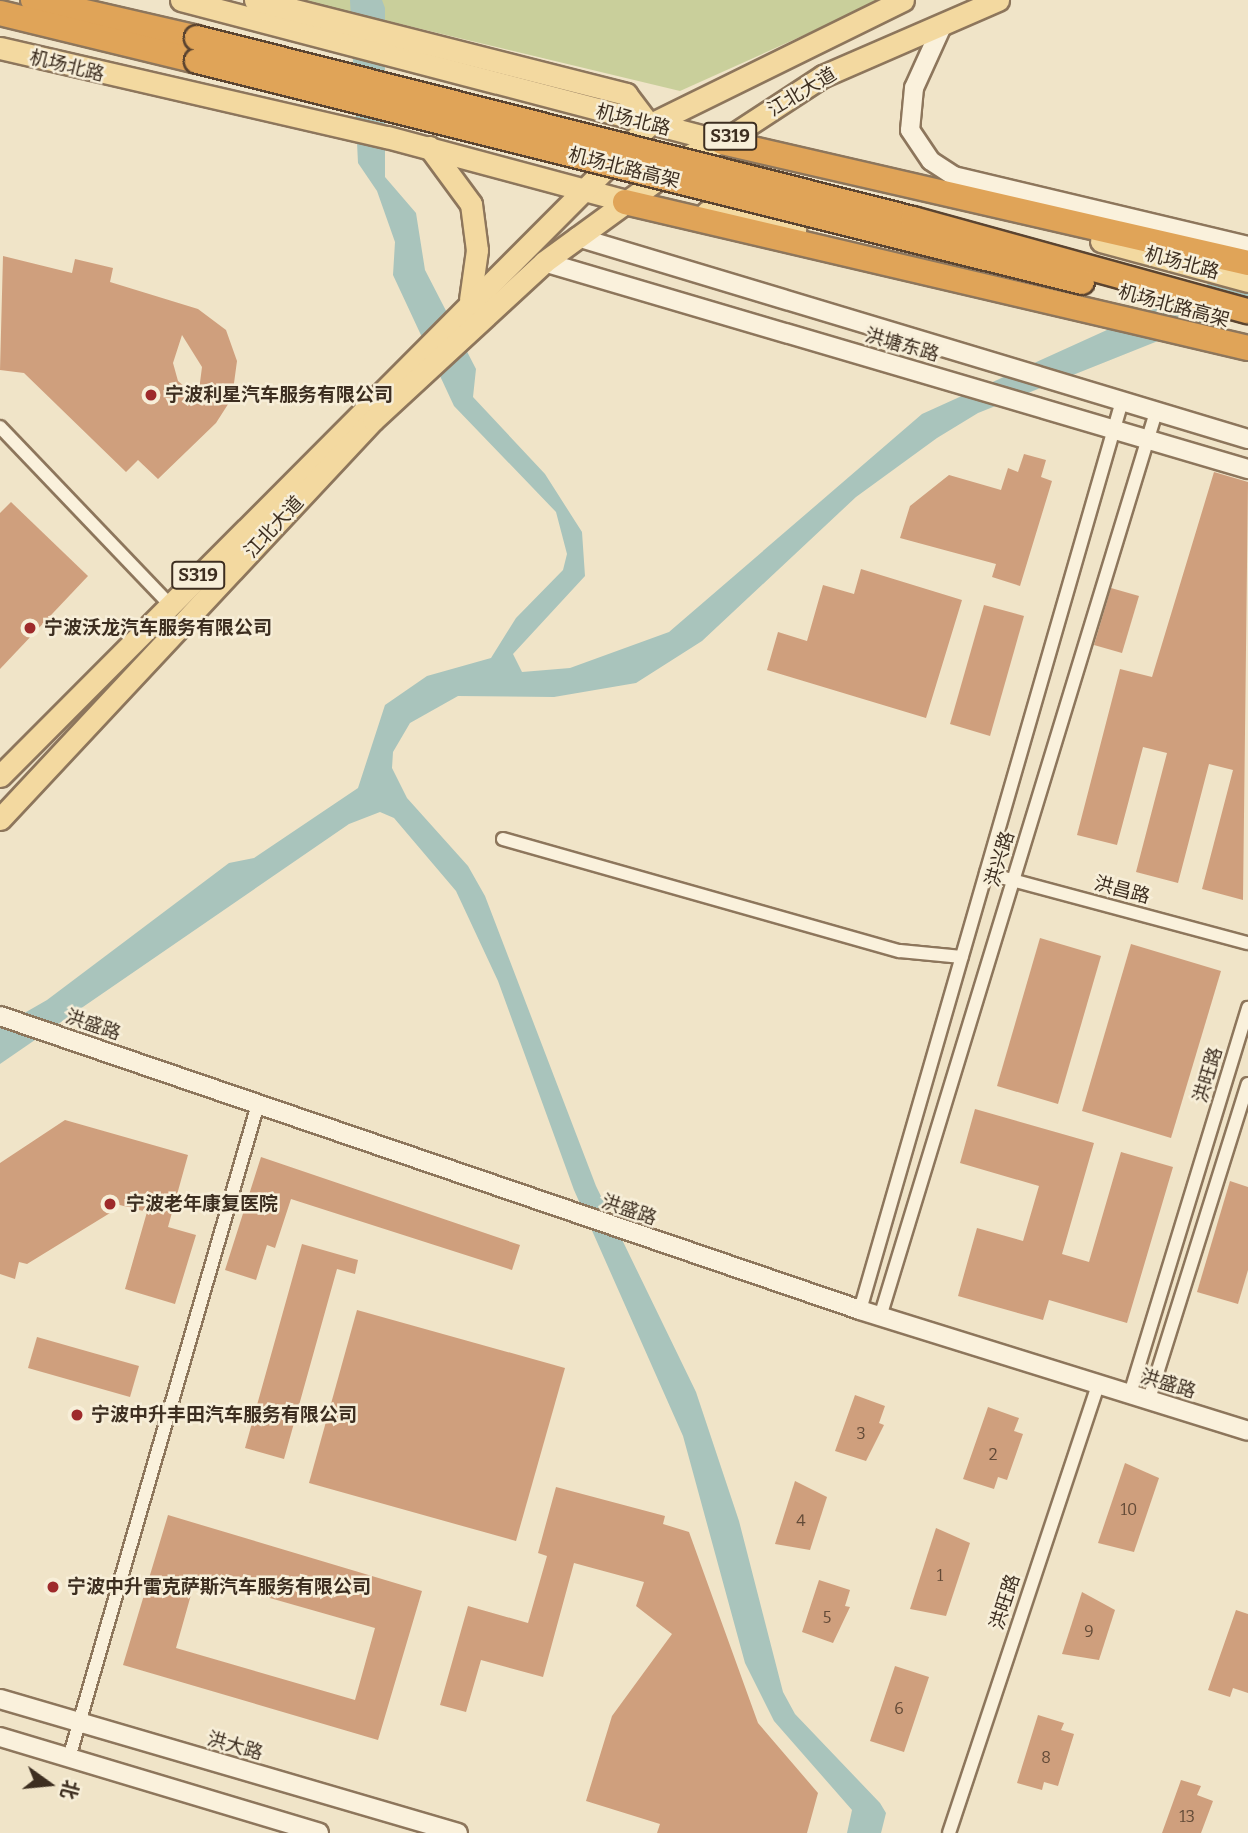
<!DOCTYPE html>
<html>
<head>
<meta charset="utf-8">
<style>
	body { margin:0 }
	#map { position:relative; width:1248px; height:1833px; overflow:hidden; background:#f0e4c8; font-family:Bitter,"Noto Sans SC",serif }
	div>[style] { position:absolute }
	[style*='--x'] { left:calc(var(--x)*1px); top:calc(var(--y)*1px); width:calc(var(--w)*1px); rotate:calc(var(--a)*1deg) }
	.green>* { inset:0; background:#c9cf9b }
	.water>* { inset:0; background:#a9c4bc }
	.building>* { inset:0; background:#cf9f7d }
	.roads { filter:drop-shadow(2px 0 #8d765c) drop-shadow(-2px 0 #8d765c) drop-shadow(0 2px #8d765c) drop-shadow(0 -2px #8d765c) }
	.street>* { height:12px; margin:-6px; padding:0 6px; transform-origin:6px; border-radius:6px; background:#faf1dc }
	.secondary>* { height:18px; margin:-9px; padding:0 9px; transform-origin:9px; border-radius:9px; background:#faf1dc }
	.primary>* { height:21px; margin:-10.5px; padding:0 10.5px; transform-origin:10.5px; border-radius:10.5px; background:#f3d9a0 }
	.highway>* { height:24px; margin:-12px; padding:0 12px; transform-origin:12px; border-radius:12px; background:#e0a458 }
	.bridges { filter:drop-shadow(2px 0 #5b4430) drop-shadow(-2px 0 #5b4430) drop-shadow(0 2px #5b4430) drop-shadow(0 -2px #5b4430) }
	.highway-bridge>* { height:24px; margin:-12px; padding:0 12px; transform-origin:12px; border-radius:12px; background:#e0a458 }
	.dots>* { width:19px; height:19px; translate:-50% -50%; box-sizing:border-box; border:4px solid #f7eed8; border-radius:50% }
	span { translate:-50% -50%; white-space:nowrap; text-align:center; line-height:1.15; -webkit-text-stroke:5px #f7eed8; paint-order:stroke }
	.number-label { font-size:16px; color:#624a37 }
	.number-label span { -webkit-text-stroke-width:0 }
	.shield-label span { padding:2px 5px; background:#f7eed8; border:2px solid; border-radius:5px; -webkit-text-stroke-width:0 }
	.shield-label { font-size:18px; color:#3d2e20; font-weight:700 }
	.street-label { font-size:19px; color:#3d2e20 }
	.poi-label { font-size:19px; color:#3d2e20; font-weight:700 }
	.left { translate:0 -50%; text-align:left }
	.north { position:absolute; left:14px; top:1749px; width:70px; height:70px; -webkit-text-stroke:5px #f7eed8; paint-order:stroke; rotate:105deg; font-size:19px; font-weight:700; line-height:28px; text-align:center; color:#3d2e20 }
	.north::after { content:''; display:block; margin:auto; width:24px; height:32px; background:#3d2e20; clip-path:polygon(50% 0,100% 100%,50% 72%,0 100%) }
</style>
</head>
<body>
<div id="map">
	<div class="green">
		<div style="clip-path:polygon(300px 0,882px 0,680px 91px)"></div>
	</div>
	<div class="water">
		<div style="clip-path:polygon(350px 0,382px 0,385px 8px,385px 177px,416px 213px,425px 270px,476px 369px,473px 397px,545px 474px,582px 532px,585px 576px,513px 654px,522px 672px,570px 668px,669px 632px,922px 414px,1248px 266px,1248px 305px,978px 413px,937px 438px,856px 497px,702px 641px,636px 683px,554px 697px,458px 696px,410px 723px,393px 752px,392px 768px,407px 798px,468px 866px,485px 896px,596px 1186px,696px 1392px,739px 1521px,783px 1692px,795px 1714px,880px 1803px,886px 1813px,881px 1833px,847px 1833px,852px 1810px,774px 1721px,745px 1663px,683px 1436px,574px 1190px,498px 981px,456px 891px,394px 818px,380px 812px,349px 824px,0 1064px,0 1027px,47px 1000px,229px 863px,254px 858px,358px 788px,385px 705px,427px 676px,491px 658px,516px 618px,563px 570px,567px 554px,556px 512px,454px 406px,393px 275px,395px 242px,377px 191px,358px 163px)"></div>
	</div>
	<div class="building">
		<div style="clip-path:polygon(evenodd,3px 256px,72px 273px,75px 259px,113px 268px,110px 282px,198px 309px,226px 330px,237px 361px,232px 398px,216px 423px,158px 479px,138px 460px,126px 472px,24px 373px,0 370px,3px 256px,182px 335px,202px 367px,198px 398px,178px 381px,173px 363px,182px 335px)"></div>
		<div style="clip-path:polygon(1024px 454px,1046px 460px,1041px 477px,1052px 481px,1020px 586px,992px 577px,996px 564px,900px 538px,910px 506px,949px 475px,1001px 490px,1008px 468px,1018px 472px)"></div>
		<div style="clip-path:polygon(1214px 472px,1248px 482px,1243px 900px,1202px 889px,1233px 770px,1209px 764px,1178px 883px,1136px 872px,1167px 753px,1143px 747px,1117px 845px,1077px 835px,1120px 669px,1152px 677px)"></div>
		<div style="clip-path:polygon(11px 502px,88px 576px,0 669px,0 513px)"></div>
		<div style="clip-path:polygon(861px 569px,962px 600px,926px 718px,767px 670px,778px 632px,807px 641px,823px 585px,854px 594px)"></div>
		<div style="clip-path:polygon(1111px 588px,1139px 596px,1122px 653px,1094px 645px)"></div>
		<div style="clip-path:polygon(984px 605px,1024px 616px,990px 736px,950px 724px)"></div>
		<div style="clip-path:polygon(1040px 938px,1101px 956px,1058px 1104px,997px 1086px)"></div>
		<div style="clip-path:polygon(1131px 944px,1221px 971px,1171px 1138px,1082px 1111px)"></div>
		<div style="clip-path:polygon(975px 1109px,1094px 1143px,1062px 1254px,1089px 1262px,1121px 1152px,1173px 1167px,1127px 1323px,1049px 1300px,1043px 1320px,958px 1296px,977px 1228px,1023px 1241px,1039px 1186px,960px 1163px)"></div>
		<div style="clip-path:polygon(65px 1120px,188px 1155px,168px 1227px,196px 1235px,175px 1304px,125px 1289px,147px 1212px,112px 1203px,110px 1213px,27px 1264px,19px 1262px,15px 1279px,0 1274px,0 1163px)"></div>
		<div style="clip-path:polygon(261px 1157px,520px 1245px,512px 1270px,291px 1199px,275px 1248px,267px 1245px,256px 1280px,225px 1270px)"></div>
		<div style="clip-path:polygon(1230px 1181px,1248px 1187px,1248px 1270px,1238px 1304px,1197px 1292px)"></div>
		<div style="clip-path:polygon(302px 1244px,358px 1260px,355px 1274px,337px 1269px,284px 1459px,245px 1448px)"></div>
		<div style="clip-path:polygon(357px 1310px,565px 1368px,516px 1541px,309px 1483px)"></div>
		<div style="clip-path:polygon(37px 1337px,139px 1366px,130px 1397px,28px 1368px)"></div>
		<div style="clip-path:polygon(855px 1395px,885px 1406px,879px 1423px,884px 1425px,866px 1461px,835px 1451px)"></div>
		<div style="clip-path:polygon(988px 1407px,1019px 1418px,1014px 1431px,1023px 1434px,1007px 1480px,998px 1477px,994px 1489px,963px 1479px)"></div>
		<div style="clip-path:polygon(1125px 1463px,1159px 1478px,1134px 1552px,1098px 1543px)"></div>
		<div style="clip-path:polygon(795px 1481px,827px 1497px,810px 1550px,775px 1544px)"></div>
		<div style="clip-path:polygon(556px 1487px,665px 1516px,663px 1524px,689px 1532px,758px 1723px,818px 1793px,807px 1833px,657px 1833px,660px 1824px,586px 1801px,612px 1716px,672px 1634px,636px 1606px,644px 1582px,574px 1563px,543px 1677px,481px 1660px,466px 1712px,440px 1705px,468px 1606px,528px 1623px,547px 1556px,538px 1553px)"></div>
		<div style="clip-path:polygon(evenodd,168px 1515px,422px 1591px,378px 1740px,123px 1665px,168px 1515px,196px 1577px,375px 1628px,355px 1700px,176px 1648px,196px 1577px)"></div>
		<div style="clip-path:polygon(936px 1528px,970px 1543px,946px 1616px,910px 1609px)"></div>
		<div style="clip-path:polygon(819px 1580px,850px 1590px,845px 1606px,850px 1607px,833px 1643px,802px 1632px)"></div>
		<div style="clip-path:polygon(1082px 1592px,1115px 1610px,1099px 1660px,1062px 1654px)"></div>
		<div style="clip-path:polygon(1236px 1610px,1248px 1614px,1248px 1693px,1233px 1688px,1230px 1697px,1208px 1690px)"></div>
		<div style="clip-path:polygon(895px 1666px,929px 1677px,904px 1752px,870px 1741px)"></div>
		<div style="clip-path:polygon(1038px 1715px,1064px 1723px,1061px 1730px,1074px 1734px,1058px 1786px,1044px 1782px,1042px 1790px,1017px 1783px)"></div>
		<div style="clip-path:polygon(1181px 1780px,1201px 1786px,1197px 1795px,1213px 1801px,1201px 1833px,1162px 1833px)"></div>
	</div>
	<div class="roads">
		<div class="street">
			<div style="--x:0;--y:427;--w:245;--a:46.3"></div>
			<div style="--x:503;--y:839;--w:412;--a:15.8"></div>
			<div style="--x:900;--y:951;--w:62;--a:5.5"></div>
			<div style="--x:986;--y:873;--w:271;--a:15"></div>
			<div style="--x:860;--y:1310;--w:946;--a:-73.92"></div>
			<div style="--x:880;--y:1317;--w:946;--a:-73.04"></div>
			<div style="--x:1130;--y:1394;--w:404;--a:-73"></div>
			<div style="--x:1149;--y:1399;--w:330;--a:-72.6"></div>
			<div style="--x:69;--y:1758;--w:681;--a:-73.88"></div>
			<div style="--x:949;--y:1833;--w:473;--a:-71.6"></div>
		</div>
		<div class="secondary">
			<div style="--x:943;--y:24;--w:70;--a:114.4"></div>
			<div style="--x:914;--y:88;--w:42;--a:95.4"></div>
			<div style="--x:910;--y:130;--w:37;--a:56"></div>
			<div style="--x:931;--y:161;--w:27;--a:33"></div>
			<div style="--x:954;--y:176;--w:302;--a:13.4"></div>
			<div style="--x:577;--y:237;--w:701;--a:16.75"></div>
			<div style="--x:544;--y:262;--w:734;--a:16.39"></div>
			<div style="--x:0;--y:1016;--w:909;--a:18.87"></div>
			<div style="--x:860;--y:1310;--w:406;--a:17.3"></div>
			<div style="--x:0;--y:1699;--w:477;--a:16.3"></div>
			<div style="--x:0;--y:1737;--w:333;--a:16.7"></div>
		</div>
		<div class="primary">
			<div style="--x:181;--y:0;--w:561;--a:14.66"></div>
			<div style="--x:255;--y:0;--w:383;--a:14.2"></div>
			<div style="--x:626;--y:94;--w:39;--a:53"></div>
			<div style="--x:0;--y:48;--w:397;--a:13"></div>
			<div style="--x:387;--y:137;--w:255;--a:15"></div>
			<div style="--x:429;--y:147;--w:71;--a:53.6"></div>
			<div style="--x:471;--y:204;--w:46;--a:82.6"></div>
			<div style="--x:477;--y:250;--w:50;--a:98"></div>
			<div style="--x:707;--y:212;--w:90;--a:11.6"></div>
			<div style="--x:1101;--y:241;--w:152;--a:15.2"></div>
			<div style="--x:0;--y:776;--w:919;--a:-45.09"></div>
			<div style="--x:649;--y:125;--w:283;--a:-26.2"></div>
			<div style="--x:0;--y:819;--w:546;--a:-46.93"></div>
			<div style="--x:373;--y:420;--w:233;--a:-42.7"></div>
			<div style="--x:544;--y:262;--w:183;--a:-36.1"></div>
			<div style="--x:692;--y:154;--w:32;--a:-22"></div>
			<div style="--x:722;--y:142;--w:121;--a:-33.2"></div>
			<div style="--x:823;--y:76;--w:191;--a:-23.5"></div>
		</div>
		<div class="highway">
			<div style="--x:33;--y:0;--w:168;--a:13"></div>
			<div style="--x:0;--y:13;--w:203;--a:13.7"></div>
			<div style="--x:722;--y:142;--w:540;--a:12.95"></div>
			<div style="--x:625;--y:202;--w:640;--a:13.19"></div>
		</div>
	</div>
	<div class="bridges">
		<div class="highway-bridge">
			<div style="--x:197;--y:38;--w:739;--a:14.19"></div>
			<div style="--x:913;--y:219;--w:347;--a:15.4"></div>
			<div style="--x:197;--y:61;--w:912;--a:14.02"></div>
		</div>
	</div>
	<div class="dots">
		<div style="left:151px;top:395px;background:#9e2a2b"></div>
		<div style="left:30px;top:628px;background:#9e2a2b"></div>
		<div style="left:110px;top:1204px;background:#9e2a2b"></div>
		<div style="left:77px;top:1415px;background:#9e2a2b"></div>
		<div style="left:53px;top:1587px;background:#9e2a2b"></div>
	</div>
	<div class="number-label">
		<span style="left:861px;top:1434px">3</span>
		<span style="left:993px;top:1455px">2</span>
		<span style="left:1129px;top:1510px">10</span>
		<span style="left:801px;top:1521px">4</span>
		<span style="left:940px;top:1576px">1</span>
		<span style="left:827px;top:1618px">5</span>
		<span style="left:1089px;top:1632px">9</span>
		<span style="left:899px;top:1709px">6</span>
		<span style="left:1046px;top:1758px">8</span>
		<span style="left:1187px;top:1817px">13</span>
	</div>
	<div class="shield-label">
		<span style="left:730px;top:136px">S319</span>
		<span style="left:198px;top:575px">S319</span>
	</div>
	<div class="street-label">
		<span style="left:67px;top:66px;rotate:14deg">机场北路</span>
		<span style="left:802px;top:92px;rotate:-31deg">江北大道</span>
		<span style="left:633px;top:120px;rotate:14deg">机场北路</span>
		<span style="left:624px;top:168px;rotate:14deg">机场北路高架</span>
		<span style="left:1182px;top:263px;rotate:15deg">机场北路</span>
		<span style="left:1174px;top:306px;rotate:15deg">机场北路高架</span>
		<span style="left:902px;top:345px;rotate:16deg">洪塘东路</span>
		<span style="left:274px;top:527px;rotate:-47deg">江北大道</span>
		<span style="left:1000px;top:859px;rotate:-73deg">洪兴路</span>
		<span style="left:1122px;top:890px;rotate:15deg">洪昌路</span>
		<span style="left:93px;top:1025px;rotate:19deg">洪盛路</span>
		<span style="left:1208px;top:1075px;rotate:-73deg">洪旺路</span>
		<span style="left:629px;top:1210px;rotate:19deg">洪盛路</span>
		<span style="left:1168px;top:1384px;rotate:17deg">洪盛路</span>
		<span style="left:1005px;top:1602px;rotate:-72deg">洪旺路</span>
		<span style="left:235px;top:1746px;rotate:16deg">洪大路</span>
	</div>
	<div class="poi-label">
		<span class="left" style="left:165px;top:395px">宁波利星汽车服务有限公司</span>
		<span class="left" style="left:44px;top:628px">宁波沃龙汽车服务有限公司</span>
		<span class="left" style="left:126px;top:1204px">宁波老年康复医院</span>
		<span class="left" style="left:91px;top:1415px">宁波中升丰田汽车服务有限公司</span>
		<span class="left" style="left:67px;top:1587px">宁波中升雷克萨斯汽车服务有限公司</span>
	</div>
	<div class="north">北</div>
</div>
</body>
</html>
